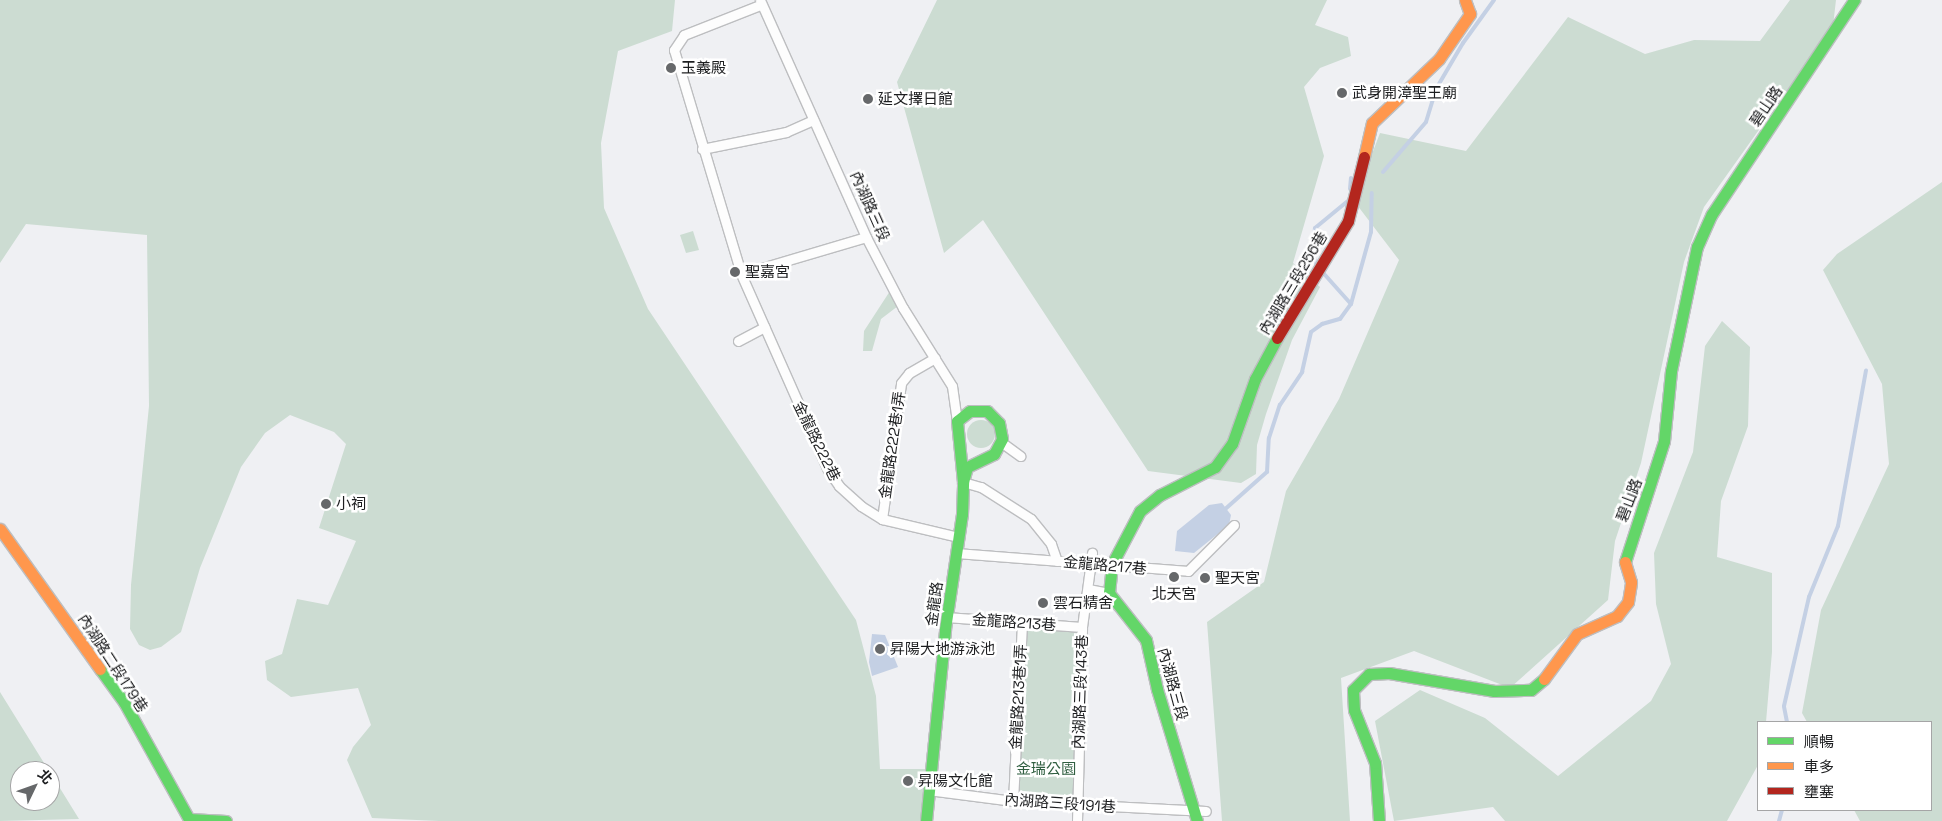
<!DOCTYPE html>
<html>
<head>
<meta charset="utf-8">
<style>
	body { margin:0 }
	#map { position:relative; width:1942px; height:821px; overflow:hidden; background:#eff0f3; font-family:"Space Grotesk","Noto Sans TC",sans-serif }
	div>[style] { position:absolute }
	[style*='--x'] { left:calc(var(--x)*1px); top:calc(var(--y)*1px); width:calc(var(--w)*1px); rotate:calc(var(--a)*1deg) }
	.green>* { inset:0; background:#ccdcd2 }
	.round { border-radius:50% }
	.water>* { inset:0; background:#c4d0e4 }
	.stream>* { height:4px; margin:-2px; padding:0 2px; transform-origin:2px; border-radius:2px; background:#c4d0e4 }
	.roads { filter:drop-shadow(1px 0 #bdbec0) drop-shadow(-1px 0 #bdbec0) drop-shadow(0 1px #bdbec0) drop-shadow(0 -1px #bdbec0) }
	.street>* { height:9px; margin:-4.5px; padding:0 4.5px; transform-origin:4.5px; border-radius:4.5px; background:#fdfdfd }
	.fast>* { height:11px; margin:-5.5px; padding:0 5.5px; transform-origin:5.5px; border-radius:5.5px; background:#63d668 }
	.slow>* { height:11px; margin:-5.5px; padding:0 5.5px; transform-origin:5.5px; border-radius:5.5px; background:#ff974d }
	.jam>* { height:11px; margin:-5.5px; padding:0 5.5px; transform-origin:5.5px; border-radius:5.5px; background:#b3261e }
	.dots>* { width:14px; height:14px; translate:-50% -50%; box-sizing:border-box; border:2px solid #fff; border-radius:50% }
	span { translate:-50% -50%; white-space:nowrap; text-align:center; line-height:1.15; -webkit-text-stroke:5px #fff; paint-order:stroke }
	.poi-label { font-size:15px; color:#1d1e20 }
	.left { translate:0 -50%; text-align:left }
	.street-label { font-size:15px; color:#1d1e20 }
	.park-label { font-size:15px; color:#305f41 }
	.legend { position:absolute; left:1757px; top:721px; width:175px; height:90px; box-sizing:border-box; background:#fff; border:1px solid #a5a5a6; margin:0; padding:6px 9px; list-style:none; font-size:15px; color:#1d1e20 }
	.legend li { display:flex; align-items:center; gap:10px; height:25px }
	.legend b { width:25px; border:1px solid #a5a5a6 }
	.north { position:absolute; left:10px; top:761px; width:50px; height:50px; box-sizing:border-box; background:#fff; border:1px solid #a5a5a6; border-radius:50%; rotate:48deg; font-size:14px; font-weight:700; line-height:20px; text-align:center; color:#1d1e20 }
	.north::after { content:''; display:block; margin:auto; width:18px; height:22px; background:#66686a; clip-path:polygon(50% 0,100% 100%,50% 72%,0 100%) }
</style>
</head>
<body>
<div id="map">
	<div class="green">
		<div style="clip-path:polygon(0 0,675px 0,672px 31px,618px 51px,601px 143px,604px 208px,648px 309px,856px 620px,876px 696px,880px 769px,929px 769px,926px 821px,439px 821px,372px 818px,347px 760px,353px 747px,371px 725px,358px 688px,291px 697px,267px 680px,265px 661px,282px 654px,297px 599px,328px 605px,356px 541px,319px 528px,346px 444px,334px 432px,290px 415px,265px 433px,241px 467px,200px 568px,181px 632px,161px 647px,150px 650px,139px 645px,130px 629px,131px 585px,149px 406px,147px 235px,26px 224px,0 263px)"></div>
		<div style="clip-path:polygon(937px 0,1327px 0,1315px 25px,1348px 37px,1351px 56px,1320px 68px,1304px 87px,1324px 156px,1293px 263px,1320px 287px,1292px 340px,1266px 414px,1257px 445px,1256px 474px,1241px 483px,1148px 471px,983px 220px,944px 253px,897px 82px)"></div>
		<div style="clip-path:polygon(1790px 0,1836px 0,1833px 26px,1704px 207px,1684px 262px,1641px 463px,1615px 541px,1608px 600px,1510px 688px,1414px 651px,1341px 678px,1350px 821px,1222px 821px,1207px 622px,1264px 582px,1286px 491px,1339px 399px,1399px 260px,1354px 201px,1380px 133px,1466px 151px,1568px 17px,1645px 54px,1694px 40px,1760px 41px)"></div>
		<div style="clip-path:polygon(1942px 182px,1942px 821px,1860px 821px,1854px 810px,1931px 810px,1931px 722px,1807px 722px,1802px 713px,1821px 610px,1889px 464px,1882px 384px,1823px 270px,1837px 254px)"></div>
		<div style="clip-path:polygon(693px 231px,699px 250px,686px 253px,680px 235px)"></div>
		<div style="clip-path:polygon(890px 291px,898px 306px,881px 319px,872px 351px,863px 351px,864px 331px)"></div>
		<div style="clip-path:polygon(1722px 321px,1750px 347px,1748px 426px,1721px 501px,1717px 557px,1772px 573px,1772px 652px,1766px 722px,1758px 722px,1758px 765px,1727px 821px,1505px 821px,1493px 807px,1394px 821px,1375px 721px,1420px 690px,1485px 718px,1558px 776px,1651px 701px,1671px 664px,1656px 604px,1654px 553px,1693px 452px,1705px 346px)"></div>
		<div class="round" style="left:967px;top:420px;width:28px;height:28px"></div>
		<div style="clip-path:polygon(1022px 622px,1082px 627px,1076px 805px,1013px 801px)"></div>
		<div style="clip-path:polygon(0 692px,49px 771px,20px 771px,20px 801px,50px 801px,50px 772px,79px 819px,0 821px)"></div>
	</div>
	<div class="water">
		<div style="clip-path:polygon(1222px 503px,1231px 515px,1229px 525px,1194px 553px,1175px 551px,1177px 531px,1209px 505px)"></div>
		<div style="clip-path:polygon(872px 634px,885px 635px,898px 667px,872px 676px,869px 662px)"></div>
	</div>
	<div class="stream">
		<div style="--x:1383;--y:172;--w:66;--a:-49.3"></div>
		<div style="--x:1426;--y:122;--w:34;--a:-73"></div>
		<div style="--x:1436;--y:89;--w:53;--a:-59.6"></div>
		<div style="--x:1463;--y:43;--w:53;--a:-54.2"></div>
		<div style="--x:1350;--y:189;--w:11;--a:-85"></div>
		<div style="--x:1349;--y:200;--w:44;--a:140.5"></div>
		<div style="--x:1315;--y:228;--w:22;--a:100"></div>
		<div style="--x:1311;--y:250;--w:17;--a:69"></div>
		<div style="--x:1317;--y:266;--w:51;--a:48.2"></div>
		<div style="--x:1223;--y:511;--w:59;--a:-41.6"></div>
		<div style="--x:1267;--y:472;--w:34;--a:-87"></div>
		<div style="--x:1269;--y:438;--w:35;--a:-72"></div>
		<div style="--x:1280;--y:405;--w:40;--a:-56"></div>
		<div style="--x:1302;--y:372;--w:41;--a:-77.3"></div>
		<div style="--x:1311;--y:332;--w:14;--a:-36"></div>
		<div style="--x:1322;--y:324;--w:19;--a:-16"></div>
		<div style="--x:1340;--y:319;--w:19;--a:-54"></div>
		<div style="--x:1351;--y:304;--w:75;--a:-74.5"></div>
		<div style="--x:1371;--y:232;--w:39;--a:-89"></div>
		<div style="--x:1787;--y:722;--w:16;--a:-101"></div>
		<div style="--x:1784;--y:706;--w:112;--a:-77.1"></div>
		<div style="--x:1809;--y:597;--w:77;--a:-67.8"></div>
		<div style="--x:1838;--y:526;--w:158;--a:-79.8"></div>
		<div style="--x:1779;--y:821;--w:11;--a:-75"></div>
	</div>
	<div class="roads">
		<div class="street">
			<div style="--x:760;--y:0;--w:260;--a:65.9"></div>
			<div style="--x:866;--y:237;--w:80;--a:62.5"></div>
			<div style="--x:903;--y:308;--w:92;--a:57.9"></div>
			<div style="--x:952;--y:386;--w:35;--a:82"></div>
			<div style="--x:760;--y:5;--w:82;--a:158.5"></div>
			<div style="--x:684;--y:35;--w:18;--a:124"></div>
			<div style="--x:674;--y:50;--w:234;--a:73.3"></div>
			<div style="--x:741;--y:274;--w:214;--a:66.1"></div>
			<div style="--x:828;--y:470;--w:19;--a:55"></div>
			<div style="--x:839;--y:486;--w:30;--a:42"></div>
			<div style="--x:861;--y:506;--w:25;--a:32"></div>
			<div style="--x:882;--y:519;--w:79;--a:13.2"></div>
			<div style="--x:702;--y:149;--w:86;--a:-11.4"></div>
			<div style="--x:786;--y:132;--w:30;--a:-24"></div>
			<div style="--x:741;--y:274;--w:130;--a:-16.5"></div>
			<div style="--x:738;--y:341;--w:30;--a:-28"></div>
			<div style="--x:1001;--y:442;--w:24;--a:36"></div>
			<div style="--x:963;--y:482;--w:19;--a:16"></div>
			<div style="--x:981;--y:487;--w:59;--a:32.6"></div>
			<div style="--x:1031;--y:519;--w:32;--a:51"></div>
			<div style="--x:1051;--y:544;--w:18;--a:71"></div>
			<div style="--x:882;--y:519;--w:137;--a:-82"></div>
			<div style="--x:901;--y:383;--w:13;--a:-51"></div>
			<div style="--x:909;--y:373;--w:30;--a:-30"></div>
			<div style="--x:956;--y:553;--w:233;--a:4.4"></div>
			<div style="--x:1188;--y:571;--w:65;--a:-45"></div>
			<div style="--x:1088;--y:589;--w:21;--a:11"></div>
			<div style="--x:946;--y:617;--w:136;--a:4.2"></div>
			<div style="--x:928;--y:790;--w:86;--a:7.4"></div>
			<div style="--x:1013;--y:801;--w:193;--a:3"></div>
			<div style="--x:1013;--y:801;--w:179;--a:-87.1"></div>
			<div style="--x:1077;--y:821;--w:194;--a:-88.5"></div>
			<div style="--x:1082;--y:627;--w:75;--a:-82.3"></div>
		</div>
		<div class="fast">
			<div style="--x:1625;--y:562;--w:127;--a:-72.1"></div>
			<div style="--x:1664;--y:441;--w:70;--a:-84.3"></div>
			<div style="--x:1671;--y:371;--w:127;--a:-78.2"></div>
			<div style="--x:1697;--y:247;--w:36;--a:-66"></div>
			<div style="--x:1712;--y:214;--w:257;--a:-56.4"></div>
			<div style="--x:100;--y:669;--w:41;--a:54"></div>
			<div style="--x:124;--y:702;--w:136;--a:61"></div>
			<div style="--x:189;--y:819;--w:37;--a:3"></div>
			<div style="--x:926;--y:821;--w:193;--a:-84.3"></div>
			<div style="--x:945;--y:629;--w:116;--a:-81.6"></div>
			<div style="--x:962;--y:514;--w:32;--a:-88"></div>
			<div style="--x:963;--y:482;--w:61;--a:-95.6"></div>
			<div style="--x:957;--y:421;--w:16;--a:-38"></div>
			<div style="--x:970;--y:411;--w:17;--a:0"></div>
			<div style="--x:987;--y:411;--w:17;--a:45"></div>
			<div style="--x:999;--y:423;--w:16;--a:79"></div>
			<div style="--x:1002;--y:439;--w:17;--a:118"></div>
			<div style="--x:994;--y:454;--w:30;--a:154"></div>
			<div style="--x:967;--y:467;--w:16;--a:105"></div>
			<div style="--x:1197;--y:821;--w:138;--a:-106.9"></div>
			<div style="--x:1157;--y:689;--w:50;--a:-102.7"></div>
			<div style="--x:1146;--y:640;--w:60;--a:-128.2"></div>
			<div style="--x:1109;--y:593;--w:29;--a:-84"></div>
			<div style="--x:1112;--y:564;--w:60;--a:-62.2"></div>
			<div style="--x:1140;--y:511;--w:26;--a:-39"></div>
			<div style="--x:1160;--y:495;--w:62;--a:-27"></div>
			<div style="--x:1215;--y:467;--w:29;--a:-54"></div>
			<div style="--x:1232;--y:444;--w:69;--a:-70.5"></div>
			<div style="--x:1255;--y:379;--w:47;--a:-61.8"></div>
			<div style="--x:1379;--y:821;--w:58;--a:-93.9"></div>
			<div style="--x:1375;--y:763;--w:57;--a:-111.6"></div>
			<div style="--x:1354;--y:710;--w:20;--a:-93"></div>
			<div style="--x:1353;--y:690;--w:23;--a:-45"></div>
			<div style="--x:1369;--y:674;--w:20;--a:-3"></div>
			<div style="--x:1389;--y:673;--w:107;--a:9.7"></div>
			<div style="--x:1494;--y:691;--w:37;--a:-2"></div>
			<div style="--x:1531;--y:690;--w:17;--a:-40"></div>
		</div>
		<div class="slow">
			<div style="--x:1364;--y:157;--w:35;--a:-77"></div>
			<div style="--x:1372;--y:123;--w:93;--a:-43.7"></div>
			<div style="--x:1439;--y:59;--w:55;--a:-55.4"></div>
			<div style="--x:1470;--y:14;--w:15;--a:-110"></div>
			<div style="--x:0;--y:529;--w:172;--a:54.5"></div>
			<div style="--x:1544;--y:679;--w:56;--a:-53.7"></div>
			<div style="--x:1577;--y:634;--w:44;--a:-24.2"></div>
			<div style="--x:1617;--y:616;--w:18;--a:-52"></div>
			<div style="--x:1628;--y:602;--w:20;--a:-81"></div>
			<div style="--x:1631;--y:582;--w:21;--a:-107"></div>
		</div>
		<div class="jam">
			<div style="--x:1277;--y:338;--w:137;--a:-58.7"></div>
			<div style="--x:1348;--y:221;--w:66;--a:-76"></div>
		</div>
	</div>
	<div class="dots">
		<div style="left:671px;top:68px;background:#66686a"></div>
		<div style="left:1342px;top:93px;background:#66686a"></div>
		<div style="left:868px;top:99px;background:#66686a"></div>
		<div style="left:735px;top:272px;background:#66686a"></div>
		<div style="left:326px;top:504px;background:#66686a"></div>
		<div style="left:1174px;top:577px;background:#66686a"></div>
		<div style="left:1205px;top:578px;background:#66686a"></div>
		<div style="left:1043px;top:603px;background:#66686a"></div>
		<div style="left:880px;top:649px;background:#66686a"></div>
		<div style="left:908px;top:781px;background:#66686a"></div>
	</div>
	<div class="poi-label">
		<span class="left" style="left:681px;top:68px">玉義殿</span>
		<span class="left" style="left:1352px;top:93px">武身開漳聖王廟</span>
		<span class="left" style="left:878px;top:99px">延文擇日館</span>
		<span class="left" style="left:745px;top:272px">聖嘉宮</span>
		<span class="left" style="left:336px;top:504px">小祠</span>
		<span class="left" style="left:1215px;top:578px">聖天宮</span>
		<span style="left:1174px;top:594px">北天宮</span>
		<span class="left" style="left:1053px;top:603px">雲石精舍</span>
		<span class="left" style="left:890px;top:649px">昇陽大地游泳池</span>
		<span class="left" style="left:918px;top:781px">昇陽文化館</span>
	</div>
	<div class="street-label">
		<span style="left:1766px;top:106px;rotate:-56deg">碧山路</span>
		<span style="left:870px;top:206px;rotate:66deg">內湖路三段</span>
		<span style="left:1293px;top:283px;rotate:-59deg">內湖路三段256巷</span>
		<span style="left:817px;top:441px;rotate:64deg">金龍路222巷</span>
		<span style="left:892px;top:445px;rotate:-82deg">金龍路222巷1弄</span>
		<span style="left:1629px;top:500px;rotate:-69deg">碧山路</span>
		<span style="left:1105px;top:565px;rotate:5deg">金龍路217巷</span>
		<span style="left:934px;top:604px;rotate:-82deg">金龍路</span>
		<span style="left:1014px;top:622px;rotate:4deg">金龍路213巷</span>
		<span style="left:113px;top:663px;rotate:57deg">內湖路二段179巷</span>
		<span style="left:1173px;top:684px;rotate:75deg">內湖路三段</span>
		<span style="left:1080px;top:692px;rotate:-88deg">內湖路三段143巷</span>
		<span style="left:1018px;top:697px;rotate:-87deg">金龍路213巷1弄</span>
		<span style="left:1060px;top:803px;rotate:4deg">內湖路三段191巷</span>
	</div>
	<div class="park-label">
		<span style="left:1046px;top:769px">金瑞公園</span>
	</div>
	<ul class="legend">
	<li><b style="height:6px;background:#63d668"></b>順暢</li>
	<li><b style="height:6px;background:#ff974d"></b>車多</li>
	<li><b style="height:6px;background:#b3261e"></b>壅塞</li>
	</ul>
	<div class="north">北</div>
</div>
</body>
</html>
